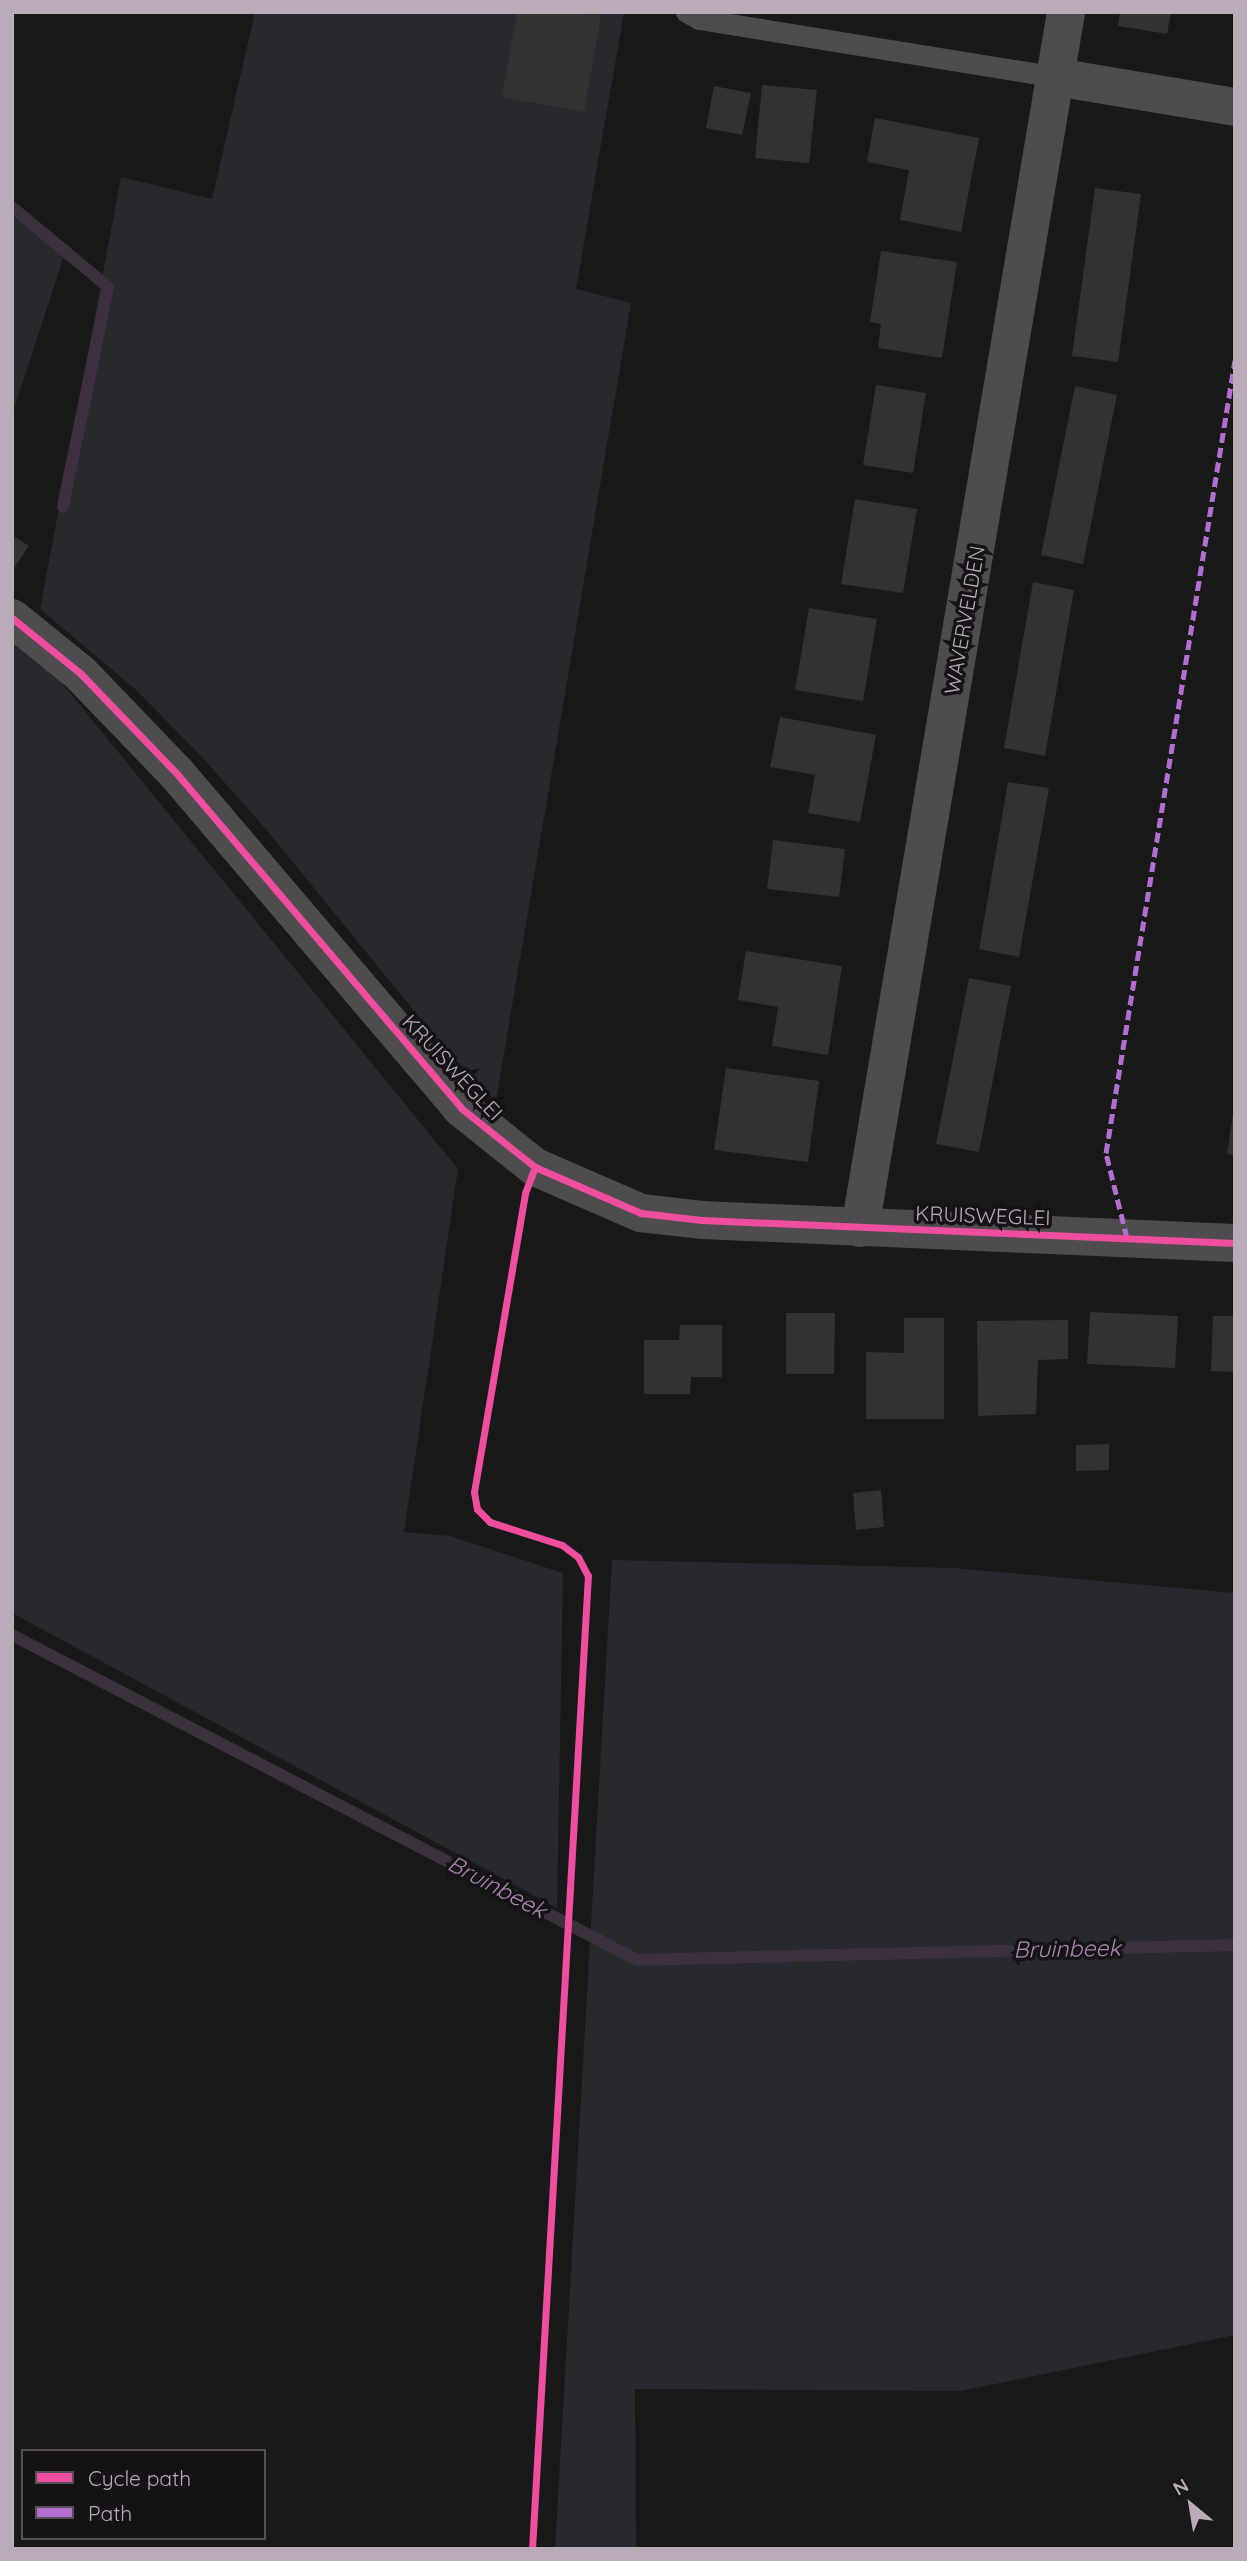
<!DOCTYPE html>
<html>
<head>
<meta charset="utf-8">
<style>
	body { margin:0 }
	#map { position:relative; width:1247px; height:2561px; overflow:hidden; background:#191919; font-family:Quicksand,sans-serif }
	div>[style] { position:absolute }
	[style*='--x'] { left:calc(var(--x)*1px); top:calc(var(--y)*1px); width:calc(var(--w)*1px); rotate:calc(var(--a)*1deg) }
	.green>* { inset:0; background:#27292f }
	.stream>* { height:12px; margin:-6px; padding:0 6px; transform-origin:6px; border-radius:6px; background:#3c303f }
	.building>* { inset:0; background:#333132 }
	.lane>* { height:21px; margin:-10.5px; padding:0 10.5px; transform-origin:10.5px; border-radius:10.5px; background:#4f4c4f }
	.street>* { height:38px; margin:-19px; padding:0 19px; transform-origin:19px; border-radius:19px; background:#4f4c4f }
	.quiet>* { height:5px; margin-top:-2.5px; transform-origin:0; background:repeating-linear-gradient(90deg,#b36fd0 0 10px,transparent 0 15px) }
	.cycleway>* { height:7px; margin:-3.5px; padding:0 3.5px; transform-origin:3.5px; border-radius:3.5px; background:#ef4d9e }
	span { translate:-50% -50%; white-space:nowrap; text-align:center; line-height:1.15; -webkit-text-stroke:7px #151315; paint-order:stroke }
	.street-label { font-size:21px; color:#b9abb8 }
	.water-label { font-size:23px; color:#ac85b2; font-style:italic }
	.frame { position:absolute; inset:0; border:14px solid #b9abb8; pointer-events:none }
	.legend { position:absolute; left:21px; top:2449px; width:245px; height:91px; box-sizing:border-box; background:#151315; border:2px solid #575056; margin:0; padding:9px 12px; list-style:none; font-size:21px; color:#b9abb8 }
	.legend li { display:flex; align-items:center; gap:14px; height:35px }
	.legend b { width:35px; border:2px solid #575056 }
	.north { position:absolute; left:1156px; top:2470px; width:70px; height:70px; -webkit-text-stroke:5px #151315; paint-order:stroke; rotate:330deg; font-size:19px; font-weight:700; line-height:28px; text-align:center; color:#b9abb8 }
	.north::after { content:''; display:block; margin:auto; width:24px; height:32px; background:#b9abb8; clip-path:polygon(50% 0,100% 100%,50% 72%,0 100%) }
</style>
</head>
<body>
<div id="map">
	<div class="green">
		<div style="clip-path:polygon(255px 12px,624px 12px,576px 289px,631px 303px,496px 1101px,445px 1049px,270px 834px,203px 758px,135px 689px,40px 609px,121px 177px,212px 199px)"></div>
		<div style="clip-path:polygon(12px 214px,64px 256px,12px 415px)"></div>
		<div style="clip-path:polygon(12px 631px,31px 645px,458px 1169px,404px 1532px,450px 1536px,563px 1573px,557px 1908px,12px 1613px)"></div>
		<div style="clip-path:polygon(612px 1560px,954px 1568px,1235px 1593px,1235px 2335px,961px 2391px,635px 2389px,636px 2549px,555px 2549px)"></div>
	</div>
	<div class="stream">
		<div style="--x:12;--y:207;--w:125;--a:39.8"></div>
		<div style="--x:108;--y:287;--w:224;--a:101.6"></div>
		<div style="--x:12;--y:1635;--w:704;--a:27.47"></div>
		<div style="--x:637;--y:1960;--w:598;--a:-1.44"></div>
	</div>
	<div class="building">
		<div style="clip-path:polygon(517px 12px,601px 15px,584px 112px,502px 97px)"></div>
		<div style="clip-path:polygon(1120px 12px,1171px 12px,1167px 34px,1118px 26px)"></div>
		<div style="clip-path:polygon(762px 85px,817px 90px,809px 163px,755px 158px)"></div>
		<div style="clip-path:polygon(714px 86px,751px 93px,742px 135px,706px 128px)"></div>
		<div style="clip-path:polygon(875px 118px,979px 138px,961px 232px,900px 220px,909px 170px,867px 162px)"></div>
		<div style="clip-path:polygon(1095px 188px,1141px 194px,1118px 362px,1072px 356px)"></div>
		<div style="clip-path:polygon(881px 251px,957px 262px,942px 358px,878px 348px,881px 324px,870px 322px)"></div>
		<div style="clip-path:polygon(876px 385px,926px 393px,913px 473px,863px 465px)"></div>
		<div style="clip-path:polygon(1075px 386px,1117px 395px,1083px 564px,1041px 555px)"></div>
		<div style="clip-path:polygon(855px 499px,917px 509px,903px 593px,841px 584px)"></div>
		<div style="clip-path:polygon(12px 535px,29px 546px,12px 571px)"></div>
		<div style="clip-path:polygon(1033px 582px,1074px 590px,1045px 756px,1004px 748px)"></div>
		<div style="clip-path:polygon(809px 608px,877px 619px,863px 701px,795px 690px)"></div>
		<div style="clip-path:polygon(780px 717px,876px 735px,860px 822px,808px 813px,815px 775px,770px 767px)"></div>
		<div style="clip-path:polygon(1008px 782px,1049px 788px,1019px 957px,979px 949px)"></div>
		<div style="clip-path:polygon(773px 840px,845px 849px,839px 897px,767px 889px)"></div>
		<div style="clip-path:polygon(746px 951px,842px 966px,828px 1055px,772px 1046px,778px 1007px,738px 1000px)"></div>
		<div style="clip-path:polygon(969px 978px,1011px 986px,979px 1152px,936px 1144px)"></div>
		<div style="clip-path:polygon(726px 1068px,819px 1081px,808px 1162px,714px 1150px)"></div>
		<div style="clip-path:polygon(1233px 1114px,1235px 1114px,1235px 1155px,1227px 1154px)"></div>
		<div style="clip-path:polygon(1090px 1312px,1178px 1316px,1175px 1368px,1087px 1364px)"></div>
		<div style="clip-path:polygon(786px 1313px,835px 1313px,834px 1374px,786px 1374px)"></div>
		<div style="clip-path:polygon(1213px 1316px,1235px 1316px,1235px 1372px,1211px 1371px)"></div>
		<div style="clip-path:polygon(904px 1318px,944px 1318px,944px 1419px,866px 1419px,866px 1352px,904px 1353px)"></div>
		<div style="clip-path:polygon(1068px 1320px,1068px 1359px,1038px 1360px,1036px 1414px,978px 1416px,977px 1321px)"></div>
		<div style="clip-path:polygon(680px 1325px,722px 1325px,722px 1377px,691px 1377px,690px 1394px,644px 1394px,644px 1340px,679px 1340px)"></div>
		<div style="clip-path:polygon(1109px 1444px,1109px 1470px,1076px 1471px,1076px 1445px)"></div>
		<div style="clip-path:polygon(881px 1490px,884px 1527px,856px 1530px,853px 1493px)"></div>
	</div>
	<div class="lane">
		<div style="--x:686;--y:12;--w:15;--a:28"></div>
		<div style="--x:699;--y:19;--w:362;--a:9.2"></div>
	</div>
	<div class="street">
		<div style="--x:1056;--y:77;--w:181;--a:9.5"></div>
		<div style="--x:12;--y:618;--w:87;--a:39"></div>
		<div style="--x:80;--y:673;--w:141;--a:46.1"></div>
		<div style="--x:178;--y:775;--w:437;--a:49.6"></div>
		<div style="--x:461;--y:1108;--w:95;--a:38.6"></div>
		<div style="--x:535;--y:1167;--w:116;--a:23.5"></div>
		<div style="--x:641;--y:1213;--w:61;--a:6.5"></div>
		<div style="--x:702;--y:1220;--w:533;--a:2.47"></div>
		<div style="--x:860;--y:1228;--w:1233;--a:-80.38"></div>
	</div>
	<div class="quiet">
		<div style="--x:1127;--y:1238;--w:88;--a:-103.9"></div>
		<div style="--x:1106;--y:1153;--w:803;--a:-80.76"></div>
	</div>
	<div class="cycleway">
		<div style="--x:12;--y:618;--w:87;--a:39"></div>
		<div style="--x:80;--y:673;--w:141;--a:46.1"></div>
		<div style="--x:178;--y:775;--w:437;--a:49.6"></div>
		<div style="--x:461;--y:1108;--w:95;--a:38.6"></div>
		<div style="--x:535;--y:1167;--w:116;--a:23.5"></div>
		<div style="--x:641;--y:1213;--w:61;--a:6.5"></div>
		<div style="--x:702;--y:1220;--w:533;--a:2.47"></div>
		<div style="--x:532;--y:2549;--w:975;--a:-86.71"></div>
		<div style="--x:588;--y:1576;--w:21;--a:-118"></div>
		<div style="--x:578;--y:1557;--w:20;--a:-143"></div>
		<div style="--x:562;--y:1545;--w:76;--a:-162.3"></div>
		<div style="--x:490;--y:1522;--w:18;--a:-135"></div>
		<div style="--x:477;--y:1509;--w:17;--a:-100"></div>
		<div style="--x:474;--y:1492;--w:303;--a:-80.3"></div>
		<div style="--x:525;--y:1193;--w:28;--a:-69"></div>
	</div>
	<div class="street-label">
		<span style="left:964px;top:620px;rotate:-80deg">WAVERVELDEN</span>
		<span style="left:453px;top:1067px;rotate:47deg">KRUISWEGLEI</span>
		<span style="left:983px;top:1215px;rotate:2deg">KRUISWEGLEI</span>
	</div>
	<div class="water-label">
		<span style="left:497px;top:1887px;rotate:28deg">Bruinbeek</span>
		<span style="left:1067px;top:1949px;rotate:-1deg">Bruinbeek</span>
	</div>
	<div class="frame"></div>
	<ul class="legend">
	<li><b style="height:9px;background:#ef4d9e"></b>Cycle path</li>
	<li><b style="height:9px;background:#b36fd0"></b>Path</li>
	</ul>
	<div class="north">N</div>
</div>
</body>
</html>
